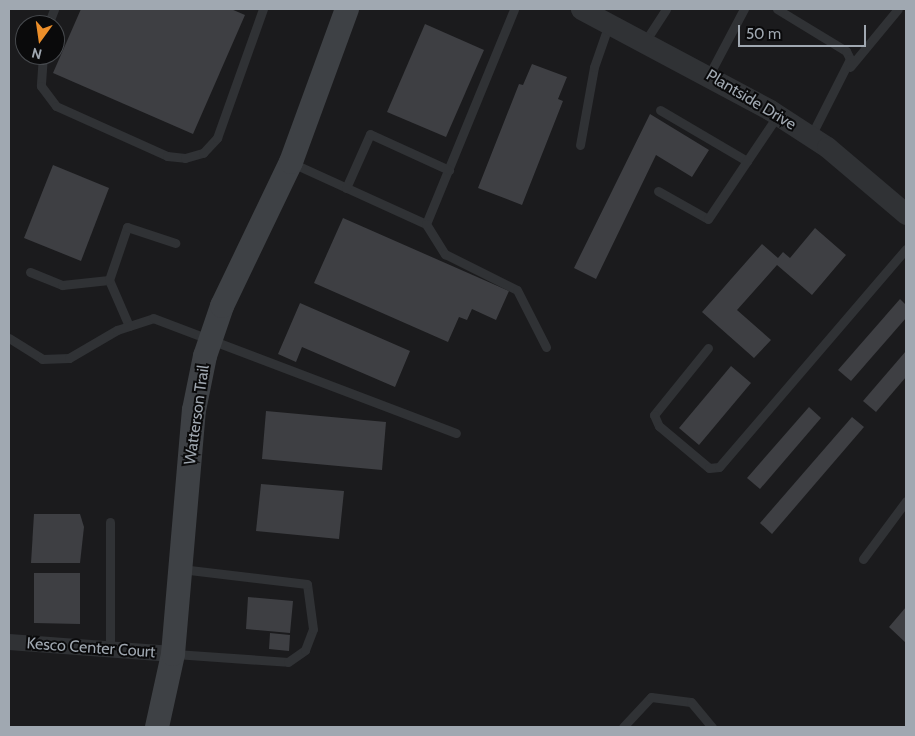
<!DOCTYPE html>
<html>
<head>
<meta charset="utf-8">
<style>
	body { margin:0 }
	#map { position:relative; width:915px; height:736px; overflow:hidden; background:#0f0f10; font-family:Cabin,sans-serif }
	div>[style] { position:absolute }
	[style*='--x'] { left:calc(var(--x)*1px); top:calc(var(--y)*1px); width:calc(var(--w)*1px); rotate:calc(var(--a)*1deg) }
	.built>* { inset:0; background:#1b1b1d }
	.building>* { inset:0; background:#3e3f43 }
	.service>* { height:9px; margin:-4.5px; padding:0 4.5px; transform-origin:4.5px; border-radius:4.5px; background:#303235 }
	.minor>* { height:16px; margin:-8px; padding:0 8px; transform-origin:8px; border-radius:8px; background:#303235 }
	.tertiary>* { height:21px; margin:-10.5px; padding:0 10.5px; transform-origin:10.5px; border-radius:10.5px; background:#303235 }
	.secondary>* { height:24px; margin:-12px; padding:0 12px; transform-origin:12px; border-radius:12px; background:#3e4145 }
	span { translate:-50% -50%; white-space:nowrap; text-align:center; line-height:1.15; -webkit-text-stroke:4px #0a0a0b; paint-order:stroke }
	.street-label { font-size:16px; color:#a0a8b1 }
	.frame { position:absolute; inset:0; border:10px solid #a0a8b1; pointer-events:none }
	.north { position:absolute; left:15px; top:15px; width:50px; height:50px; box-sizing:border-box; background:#0a0a0b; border:1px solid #46494d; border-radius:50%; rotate:194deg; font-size:14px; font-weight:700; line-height:20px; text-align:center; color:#a0a8b1 }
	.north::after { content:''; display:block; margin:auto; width:18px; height:22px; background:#ed8f2a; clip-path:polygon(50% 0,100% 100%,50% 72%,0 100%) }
	.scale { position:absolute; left:738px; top:25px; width:128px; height:22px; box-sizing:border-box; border:2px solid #a0a8b1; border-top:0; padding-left:6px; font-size:15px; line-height:18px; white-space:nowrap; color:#a0a8b1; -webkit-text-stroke:4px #0a0a0b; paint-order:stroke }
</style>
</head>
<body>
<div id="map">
	<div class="built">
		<div style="clip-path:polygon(evenodd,9px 9px,906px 9px,906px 727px,9px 727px,9px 9px,25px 25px,55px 25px,55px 55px,25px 55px,25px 25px)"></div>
	</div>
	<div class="building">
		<div style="clip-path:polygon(81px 9px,231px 9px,245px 15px,193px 134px,53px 73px)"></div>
		<div style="clip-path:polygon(425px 24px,484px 50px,446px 137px,387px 112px)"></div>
		<div style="clip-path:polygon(532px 64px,567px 77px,558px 99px,563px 101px,522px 205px,478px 188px,519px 84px,523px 85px)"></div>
		<div style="clip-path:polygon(650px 114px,709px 150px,692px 177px,656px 155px,596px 279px,574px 268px)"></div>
		<div style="clip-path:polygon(53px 165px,109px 188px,81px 261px,24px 238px)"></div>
		<div style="clip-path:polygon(343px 218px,509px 291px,496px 320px,472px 309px,467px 320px,459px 317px,448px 342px,314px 283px)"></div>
		<div style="clip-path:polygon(815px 228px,846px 255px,812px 295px,777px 265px,737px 310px,771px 340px,754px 358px,702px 312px,762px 244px,778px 258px,783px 252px,790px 258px)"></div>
		<div style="clip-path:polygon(900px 299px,906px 305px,906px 318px,851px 381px,838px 370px)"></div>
		<div style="clip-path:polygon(300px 303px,410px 351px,395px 387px,302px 347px,296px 362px,278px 354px)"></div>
		<div style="clip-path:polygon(906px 351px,906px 377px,876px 412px,863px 401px)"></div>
		<div style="clip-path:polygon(731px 366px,751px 383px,699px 445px,679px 428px)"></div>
		<div style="clip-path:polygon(809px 407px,821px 418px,760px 489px,747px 478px)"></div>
		<div style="clip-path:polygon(266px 411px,386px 422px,382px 470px,262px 459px)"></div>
		<div style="clip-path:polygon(852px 417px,864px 427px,772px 534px,760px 523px)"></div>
		<div style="clip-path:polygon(261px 484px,344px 491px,339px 539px,256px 531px)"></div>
		<div style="clip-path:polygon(34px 514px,80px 514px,84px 527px,80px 563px,31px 563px)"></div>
		<div style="clip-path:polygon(34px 573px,80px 573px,80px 624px,34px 623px)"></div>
		<div style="clip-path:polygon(248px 597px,293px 601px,290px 633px,246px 629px)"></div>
		<div style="clip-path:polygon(906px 607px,906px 643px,889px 627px)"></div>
		<div style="clip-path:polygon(270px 633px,290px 635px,289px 651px,269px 649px)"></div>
	</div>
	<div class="service">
		<div style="--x:777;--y:9;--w:81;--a:31.3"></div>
		<div style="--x:846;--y:51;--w:9;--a:63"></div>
		<div style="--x:850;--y:59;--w:86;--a:116.9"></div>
		<div style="--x:48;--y:25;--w:17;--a:-69"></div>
		<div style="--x:646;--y:40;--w:37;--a:-57"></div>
		<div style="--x:43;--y:55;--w:31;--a:94"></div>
		<div style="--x:41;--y:86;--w:25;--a:53"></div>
		<div style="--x:56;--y:106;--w:122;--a:24.2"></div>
		<div style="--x:167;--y:156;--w:18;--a:6"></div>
		<div style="--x:185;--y:158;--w:19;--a:-16"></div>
		<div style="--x:203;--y:153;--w:21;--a:-47"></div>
		<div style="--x:217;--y:138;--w:137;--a:-70.4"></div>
		<div style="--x:850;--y:67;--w:75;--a:-50.4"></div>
		<div style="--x:709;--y:75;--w:75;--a:-62.1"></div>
		<div style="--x:660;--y:110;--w:101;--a:30.4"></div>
		<div style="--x:580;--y:145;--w:79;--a:-79.8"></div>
		<div style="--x:594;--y:67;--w:46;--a:-70.8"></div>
		<div style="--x:292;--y:163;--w:147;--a:24.5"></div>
		<div style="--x:426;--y:224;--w:232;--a:-67.7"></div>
		<div style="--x:346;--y:188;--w:59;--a:-66"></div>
		<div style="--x:370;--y:134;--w:87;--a:24.5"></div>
		<div style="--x:658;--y:191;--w:57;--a:29.2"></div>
		<div style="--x:708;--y:219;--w:125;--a:-56.1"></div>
		<div style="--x:426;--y:224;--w:36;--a:58"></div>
		<div style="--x:445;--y:254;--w:80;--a:26.6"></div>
		<div style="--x:517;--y:290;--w:64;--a:63"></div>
		<div style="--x:30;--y:272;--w:35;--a:22"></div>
		<div style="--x:62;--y:285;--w:47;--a:-6.1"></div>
		<div style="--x:129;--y:326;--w:50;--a:-113.5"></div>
		<div style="--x:109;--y:280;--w:56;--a:-71.2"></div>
		<div style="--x:127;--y:227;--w:51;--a:18.4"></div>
		<div style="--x:9;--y:338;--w:39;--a:32"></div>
		<div style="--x:42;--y:359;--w:27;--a:-2"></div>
		<div style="--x:69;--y:358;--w:56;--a:-30.3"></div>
		<div style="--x:117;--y:330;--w:38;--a:-18"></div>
		<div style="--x:153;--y:318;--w:324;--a:20.8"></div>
		<div style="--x:708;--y:348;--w:86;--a:128.9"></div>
		<div style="--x:654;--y:415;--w:12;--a:66"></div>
		<div style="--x:659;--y:426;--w:65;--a:40"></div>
		<div style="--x:709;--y:468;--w:10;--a:-6"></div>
		<div style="--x:719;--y:467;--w:287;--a:-49.4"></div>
		<div style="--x:863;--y:559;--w:72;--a:-53.4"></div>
		<div style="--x:110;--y:649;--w:127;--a:-90"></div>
		<div style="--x:175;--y:654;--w:113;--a:4"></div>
		<div style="--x:288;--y:662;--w:21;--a:-35"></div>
		<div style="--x:305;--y:650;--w:22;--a:-69"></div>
		<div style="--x:313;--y:629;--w:45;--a:-97.6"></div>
		<div style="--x:307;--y:584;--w:127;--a:-173.2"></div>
		<div style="--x:623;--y:727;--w:41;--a:-47"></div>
		<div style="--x:651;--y:697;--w:40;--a:7.1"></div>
		<div style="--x:691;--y:702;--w:33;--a:50"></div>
	</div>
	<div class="minor">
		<div style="--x:9;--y:642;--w:164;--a:4.2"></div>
	</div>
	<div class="tertiary">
		<div style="--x:581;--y:9;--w:214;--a:28.1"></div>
		<div style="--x:770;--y:110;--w:68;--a:33"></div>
		<div style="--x:827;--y:147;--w:104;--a:40.3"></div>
	</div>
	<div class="secondary">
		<div style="--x:157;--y:727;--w:75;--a:-77.6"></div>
		<div style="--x:173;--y:654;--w:245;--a:-85.1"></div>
		<div style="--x:194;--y:410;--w:55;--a:-78.5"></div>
		<div style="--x:205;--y:356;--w:53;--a:-71.2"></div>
		<div style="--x:222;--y:306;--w:160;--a:-64.4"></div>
		<div style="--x:291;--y:162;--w:163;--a:-69.9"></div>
	</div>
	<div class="street-label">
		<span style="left:751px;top:100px;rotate:31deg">Plantside Drive</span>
		<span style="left:197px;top:415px;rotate:-82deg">Watterson Trail</span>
		<span style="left:91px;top:648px;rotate:4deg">Kesco Center Court</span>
	</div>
	<div class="frame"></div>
	<div class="north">N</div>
	<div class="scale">50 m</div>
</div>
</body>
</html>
